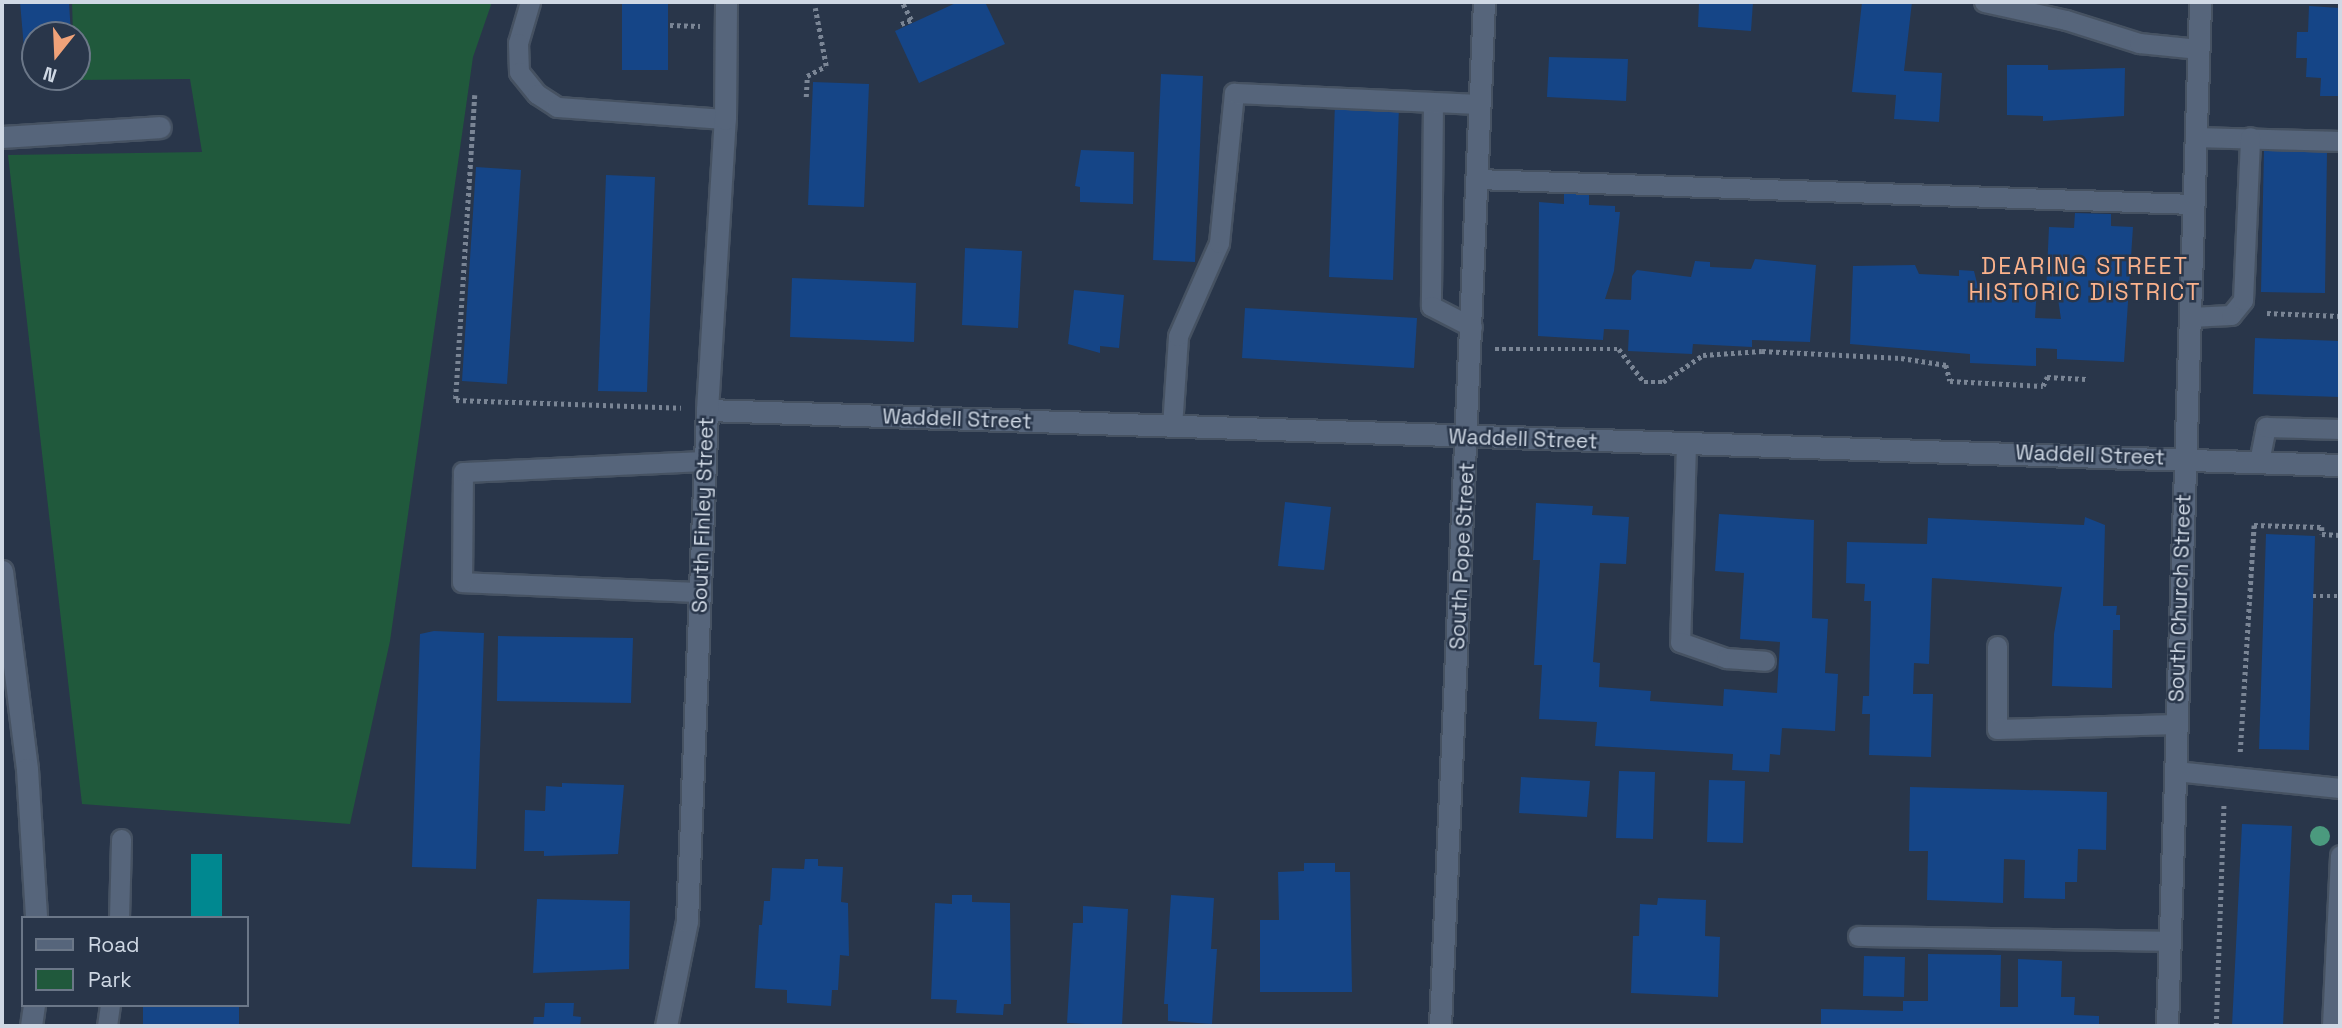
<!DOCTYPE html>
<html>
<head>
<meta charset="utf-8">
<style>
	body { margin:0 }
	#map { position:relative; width:2342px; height:1028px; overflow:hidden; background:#29364a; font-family:"Space Grotesk",sans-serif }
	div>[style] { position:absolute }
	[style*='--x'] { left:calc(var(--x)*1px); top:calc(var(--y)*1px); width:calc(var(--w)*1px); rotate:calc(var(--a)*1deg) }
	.green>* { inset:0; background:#20593c }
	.water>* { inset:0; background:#008890 }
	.building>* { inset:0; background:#154587 }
	.path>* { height:4.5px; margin-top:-2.25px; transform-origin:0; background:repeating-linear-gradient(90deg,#7a8595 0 3.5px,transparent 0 7px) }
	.roads { filter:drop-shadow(2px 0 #465262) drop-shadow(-2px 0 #465262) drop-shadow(0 2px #465262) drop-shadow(0 -2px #465262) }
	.lane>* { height:19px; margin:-9.5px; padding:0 9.5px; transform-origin:9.5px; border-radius:9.5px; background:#56657b }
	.street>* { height:21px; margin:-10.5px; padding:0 10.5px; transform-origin:10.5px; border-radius:10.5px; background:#56657b }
	.trees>* { width:20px; height:20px; margin:-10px; border-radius:50%; background:#4b9a7e }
	span { translate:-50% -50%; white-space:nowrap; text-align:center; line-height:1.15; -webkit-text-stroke:5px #29364a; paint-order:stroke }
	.street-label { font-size:21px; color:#cfd8e4 }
	.neighbourhood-label { font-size:23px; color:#fbb28c; letter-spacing:2px }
	.frame { position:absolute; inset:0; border:4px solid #cfd8e4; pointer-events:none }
	.legend { position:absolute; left:21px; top:916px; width:228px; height:91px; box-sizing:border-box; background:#29364a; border:2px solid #6b7788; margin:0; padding:9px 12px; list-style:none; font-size:21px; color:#cfd8e4 }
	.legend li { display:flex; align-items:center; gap:14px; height:35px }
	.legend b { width:35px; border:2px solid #6b7788 }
	.north { position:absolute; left:21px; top:21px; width:70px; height:70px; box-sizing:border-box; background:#29364a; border:2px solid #6b7788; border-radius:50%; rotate:198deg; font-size:19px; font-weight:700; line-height:28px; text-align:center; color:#cfd8e4 }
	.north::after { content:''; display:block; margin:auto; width:24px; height:32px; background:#f0a279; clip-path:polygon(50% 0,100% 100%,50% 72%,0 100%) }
</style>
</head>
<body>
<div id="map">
	<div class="green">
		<div style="clip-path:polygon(72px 2px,492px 2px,473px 57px,390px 641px,350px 824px,82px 804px,8px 155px,202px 152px,190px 79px,74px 80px,77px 35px,73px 35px)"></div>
	</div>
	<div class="water">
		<div style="clip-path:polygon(191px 854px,222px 854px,222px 917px,191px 917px)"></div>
	</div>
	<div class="building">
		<div style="clip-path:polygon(20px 2px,69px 2px,71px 35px,35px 35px,35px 47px,24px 48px)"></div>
		<div style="clip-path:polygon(622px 2px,668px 2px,668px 70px,622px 70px)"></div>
		<div style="clip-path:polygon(958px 2px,985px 2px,1005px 44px,919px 83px,895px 31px)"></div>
		<div style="clip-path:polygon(1699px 2px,1753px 2px,1751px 31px,1698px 27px)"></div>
		<div style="clip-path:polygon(1862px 2px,1912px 2px,1904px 71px,1942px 73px,1939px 122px,1894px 119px,1896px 95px,1852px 92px)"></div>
		<div style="clip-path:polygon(2309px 6px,2340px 8px,2340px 96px,2320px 96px,2321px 78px,2306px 77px,2307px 58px,2296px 58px,2297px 32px,2308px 32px)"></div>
		<div style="clip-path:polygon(1549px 57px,1628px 59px,1626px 101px,1547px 97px)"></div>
		<div style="clip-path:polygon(2007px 65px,2048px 65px,2048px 70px,2125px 68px,2124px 116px,2043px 121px,2043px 116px,2007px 115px)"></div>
		<div style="clip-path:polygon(1161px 74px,1203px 76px,1195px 262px,1153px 260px)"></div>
		<div style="clip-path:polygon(813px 82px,869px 84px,864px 207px,808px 205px)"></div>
		<div style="clip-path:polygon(1335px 103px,1399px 106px,1393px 280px,1329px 277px)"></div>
		<div style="clip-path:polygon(1081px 150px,1134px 152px,1133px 204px,1080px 202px,1080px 187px,1075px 186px)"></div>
		<div style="clip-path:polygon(2264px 150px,2327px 151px,2325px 293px,2261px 292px)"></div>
		<div style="clip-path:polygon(476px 167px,521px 170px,507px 384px,462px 381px)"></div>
		<div style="clip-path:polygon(606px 175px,655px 177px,647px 392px,598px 391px)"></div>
		<div style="clip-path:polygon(1564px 193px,1589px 194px,1589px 205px,1615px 206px,1615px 212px,1620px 212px,1614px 271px,1605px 299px,1631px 300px,1632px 276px,1637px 270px,1691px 277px,1695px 261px,1710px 262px,1710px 267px,1751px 269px,1755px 259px,1816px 265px,1810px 342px,1752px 340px,1752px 347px,1693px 344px,1692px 354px,1628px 351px,1629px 330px,1604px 329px,1603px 340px,1538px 336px,1539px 202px,1564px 204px)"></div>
		<div style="clip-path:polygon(2075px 213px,2111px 214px,2111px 226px,2133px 227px,2124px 362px,2057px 359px,2057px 349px,2036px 348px,2036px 366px,1970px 363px,1970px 354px,1850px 344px,1853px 266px,1915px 265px,1919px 274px,1959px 276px,1959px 270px,1974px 271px,1978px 287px,2015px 289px,2015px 283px,2031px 284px,2037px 288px,2035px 318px,2061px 319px,2057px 292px,2046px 292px,2049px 227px,2074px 228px)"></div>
		<div style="clip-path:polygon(965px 248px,1022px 251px,1018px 328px,962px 325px)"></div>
		<div style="clip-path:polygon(792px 278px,916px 283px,914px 342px,790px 337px)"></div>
		<div style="clip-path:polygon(1074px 290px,1124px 295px,1119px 348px,1100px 346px,1100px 353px,1068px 344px)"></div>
		<div style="clip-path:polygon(1245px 308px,1417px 318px,1414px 368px,1242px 358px)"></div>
		<div style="clip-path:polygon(2255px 338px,2340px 341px,2340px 397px,2253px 394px)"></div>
		<div style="clip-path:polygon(1285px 502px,1331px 507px,1324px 570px,1278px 566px)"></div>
		<div style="clip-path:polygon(1536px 503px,1593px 506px,1592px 515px,1629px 517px,1626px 564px,1600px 563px,1593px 662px,1600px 663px,1599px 687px,1651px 691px,1650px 701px,1723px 706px,1724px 689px,1777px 693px,1780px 642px,1740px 639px,1744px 573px,1715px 571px,1719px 514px,1814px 520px,1812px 618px,1828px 619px,1825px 673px,1838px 674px,1835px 731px,1782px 728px,1780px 755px,1770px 754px,1769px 772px,1732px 770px,1733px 754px,1595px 746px,1597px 722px,1539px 719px,1542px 665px,1534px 665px,1540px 560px,1533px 560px)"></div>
		<div style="clip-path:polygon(2085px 517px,2105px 525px,2103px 606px,2117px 606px,2116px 615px,2120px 615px,2120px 630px,2113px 630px,2112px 688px,2052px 686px,2054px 634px,2062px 587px,1932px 578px,1929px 664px,1914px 663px,1913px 694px,1933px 694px,1931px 757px,1869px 755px,1870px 714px,1862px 714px,1863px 696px,1869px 696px,1871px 601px,1864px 601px,1865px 584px,1846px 583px,1847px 542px,1927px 544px,1928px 518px,2084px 525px)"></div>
		<div style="clip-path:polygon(2266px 534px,2315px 536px,2309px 750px,2259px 749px)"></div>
		<div style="clip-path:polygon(434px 631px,484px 633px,476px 869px,412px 867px,420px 634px)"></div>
		<div style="clip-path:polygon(498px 636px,633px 638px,631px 703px,497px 701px)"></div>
		<div style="clip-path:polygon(1619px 771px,1655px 772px,1653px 839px,1616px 838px)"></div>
		<div style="clip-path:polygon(1521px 777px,1590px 781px,1587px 817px,1519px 813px)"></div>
		<div style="clip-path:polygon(1709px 780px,1745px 781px,1743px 843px,1707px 842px)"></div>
		<div style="clip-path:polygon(562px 783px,624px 785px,618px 854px,544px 856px,544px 851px,524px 851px,525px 810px,545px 811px,546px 786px,562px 787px)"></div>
		<div style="clip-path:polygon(1910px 787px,2107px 792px,2106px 850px,2078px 849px,2077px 882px,2065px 882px,2065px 899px,2024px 898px,2025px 860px,2004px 859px,2003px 903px,1927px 900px,1928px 851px,1909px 851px)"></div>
		<div style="clip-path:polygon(2242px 824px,2292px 826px,2283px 1026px,2232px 1026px)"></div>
		<div style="clip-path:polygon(805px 859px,818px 859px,818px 866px,843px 867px,841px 902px,848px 903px,849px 956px,840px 955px,838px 990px,832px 990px,831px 1006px,787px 1003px,787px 990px,755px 988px,759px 925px,762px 925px,764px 901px,770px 901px,772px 868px,804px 869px)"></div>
		<div style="clip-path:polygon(1304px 863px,1335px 863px,1335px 872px,1350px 872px,1352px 992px,1260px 992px,1260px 920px,1279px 920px,1278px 872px,1304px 871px)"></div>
		<div style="clip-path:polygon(952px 895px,972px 895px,972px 902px,1010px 903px,1011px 1004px,1004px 1004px,1003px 1015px,956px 1013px,957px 1000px,931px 999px,935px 903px,952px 904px)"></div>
		<div style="clip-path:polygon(1171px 895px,1214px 898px,1211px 949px,1217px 949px,1212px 1024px,1168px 1021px,1168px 1004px,1164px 1004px)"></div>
		<div style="clip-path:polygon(1658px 898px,1706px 900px,1705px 936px,1720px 937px,1718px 997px,1631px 993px,1633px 936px,1639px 936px,1640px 904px,1657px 905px)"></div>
		<div style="clip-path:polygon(537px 899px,630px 901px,629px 969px,533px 973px)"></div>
		<div style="clip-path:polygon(1083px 906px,1128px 909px,1122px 1026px,1067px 1023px,1073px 923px,1083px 923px)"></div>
		<div style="clip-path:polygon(1928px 954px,2001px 955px,2000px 1007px,2018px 1007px,2018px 959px,2062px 961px,2061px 997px,2075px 997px,2074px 1015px,2099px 1016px,2099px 1026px,1821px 1026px,1821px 1009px,1903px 1011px,1903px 1001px,1928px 1001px)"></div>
		<div style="clip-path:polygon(1864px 956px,1905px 957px,1904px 997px,1863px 996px)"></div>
		<div style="clip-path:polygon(545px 1003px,574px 1003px,573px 1016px,581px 1017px,580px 1026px,533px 1026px,534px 1017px,544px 1017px)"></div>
		<div style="clip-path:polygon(143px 1005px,239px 1005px,239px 1026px,143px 1026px)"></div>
	</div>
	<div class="path">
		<div style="--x:901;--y:24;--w:11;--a:-22"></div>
		<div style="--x:911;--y:20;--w:20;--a:-117"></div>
		<div style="--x:670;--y:25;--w:30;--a:2"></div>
		<div style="--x:475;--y:95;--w:306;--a:93.6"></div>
		<div style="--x:456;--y:400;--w:225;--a:2"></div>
		<div style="--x:806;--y:97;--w:21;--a:-87"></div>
		<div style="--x:807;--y:76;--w:21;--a:-28"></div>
		<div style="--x:826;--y:66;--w:59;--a:-100.7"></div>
		<div style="--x:2267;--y:313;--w:73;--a:2.4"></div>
		<div style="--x:1495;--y:349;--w:124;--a:0"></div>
		<div style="--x:1619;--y:349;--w:41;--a:52.9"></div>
		<div style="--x:1644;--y:382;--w:19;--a:0"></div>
		<div style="--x:1663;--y:382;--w:48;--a:-34"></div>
		<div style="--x:1703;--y:355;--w:59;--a:-3.9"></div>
		<div style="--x:1762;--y:351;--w:139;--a:2.9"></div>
		<div style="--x:1901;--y:358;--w:46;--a:8.8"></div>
		<div style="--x:1946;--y:365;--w:16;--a:76"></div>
		<div style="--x:1950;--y:381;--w:93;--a:3.1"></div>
		<div style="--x:2043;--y:386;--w:10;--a:-66"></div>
		<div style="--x:2047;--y:377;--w:39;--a:3"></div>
		<div style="--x:2313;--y:596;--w:27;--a:0"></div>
		<div style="--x:2240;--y:752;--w:227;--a:-86.5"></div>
		<div style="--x:2254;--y:525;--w:68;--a:1.7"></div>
		<div style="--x:2322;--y:527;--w:7;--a:90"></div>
		<div style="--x:2322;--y:534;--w:18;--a:3"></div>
		<div style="--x:2216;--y:1026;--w:224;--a:-88"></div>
	</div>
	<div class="roads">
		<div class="lane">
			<div style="--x:530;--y:2;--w:43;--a:106.3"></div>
			<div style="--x:518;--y:43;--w:29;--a:88"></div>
			<div style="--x:519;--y:72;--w:28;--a:51"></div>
			<div style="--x:537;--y:94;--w:24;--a:33"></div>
			<div style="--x:557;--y:107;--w:168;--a:4.1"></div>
			<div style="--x:1984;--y:2;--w:84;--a:12.4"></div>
			<div style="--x:2066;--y:20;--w:77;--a:17.5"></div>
			<div style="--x:2139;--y:43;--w:60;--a:5.7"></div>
			<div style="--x:1433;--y:103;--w:203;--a:90.6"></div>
			<div style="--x:1431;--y:306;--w:46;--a:27.1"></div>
			<div style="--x:2195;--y:137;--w:145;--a:1.6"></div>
			<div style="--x:1477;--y:179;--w:716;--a:2"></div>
			<div style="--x:2190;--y:317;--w:41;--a:-2.8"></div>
			<div style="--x:2231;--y:315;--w:19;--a:-51"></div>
			<div style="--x:2243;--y:300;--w:163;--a:-87.5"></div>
			<div style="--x:1172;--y:427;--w:91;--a:-86.2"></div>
			<div style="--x:1178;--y:336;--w:102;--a:-66.2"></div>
			<div style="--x:1219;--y:243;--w:151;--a:-84.3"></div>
			<div style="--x:1234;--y:93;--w:246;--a:2.6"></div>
			<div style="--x:1686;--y:444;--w:198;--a:91.7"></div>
			<div style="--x:1680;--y:642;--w:49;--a:19.2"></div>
			<div style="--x:1726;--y:658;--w:39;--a:4"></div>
			<div style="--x:2259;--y:462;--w:36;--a:-79"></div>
			<div style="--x:2266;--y:427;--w:74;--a:1.5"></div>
			<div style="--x:699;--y:592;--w:237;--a:-177.6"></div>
			<div style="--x:462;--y:582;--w:110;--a:-89.5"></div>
			<div style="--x:463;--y:472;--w:242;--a:-2.6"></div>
			<div style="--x:1997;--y:646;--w:83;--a:90"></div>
			<div style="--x:1997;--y:729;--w:179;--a:-1.6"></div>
			<div style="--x:2175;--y:771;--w:166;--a:5.9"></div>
			<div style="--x:119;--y:918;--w:79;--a:-88.5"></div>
			<div style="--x:1858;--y:936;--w:311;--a:0.9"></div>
			<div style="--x:107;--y:1026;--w:21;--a:-82"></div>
			<div style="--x:2332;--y:1026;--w:171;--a:-87.3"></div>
		</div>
		<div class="street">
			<div style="--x:2;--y:137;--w:158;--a:-3.6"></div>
			<div style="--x:707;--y:410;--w:1634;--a:1.93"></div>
			<div style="--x:2;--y:571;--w:200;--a:82.8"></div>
			<div style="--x:27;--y:769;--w:149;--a:86.5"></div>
			<div style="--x:31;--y:1026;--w:21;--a:-82"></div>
			<div style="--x:666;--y:1026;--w:107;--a:-78.7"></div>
			<div style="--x:687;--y:921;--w:511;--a:-87.76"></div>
			<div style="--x:707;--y:410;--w:292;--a:-86.5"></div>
			<div style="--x:725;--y:119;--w:117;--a:-89.5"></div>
			<div style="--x:1440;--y:1026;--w:1025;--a:-87.54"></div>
			<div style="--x:2167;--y:1026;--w:1025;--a:-88.15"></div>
		</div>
	</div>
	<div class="trees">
		<div style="left:2320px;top:836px"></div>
	</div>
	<div class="street-label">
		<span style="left:957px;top:419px;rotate:2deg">Waddell Street</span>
		<span style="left:1523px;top:439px;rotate:2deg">Waddell Street</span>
		<span style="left:2090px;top:455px;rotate:2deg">Waddell Street</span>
		<span style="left:703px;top:515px;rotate:-88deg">South Finley Street</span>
		<span style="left:1462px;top:556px;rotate:-87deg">South Pope Street</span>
		<span style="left:2180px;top:598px;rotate:-88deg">South Church Street</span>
	</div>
	<div class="neighbourhood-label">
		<span style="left:2085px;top:279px">DEARING STREET<br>HISTORIC DISTRICT</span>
	</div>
	<div class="frame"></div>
	<ul class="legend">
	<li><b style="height:9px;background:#56657b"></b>Road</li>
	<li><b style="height:19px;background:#20593c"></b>Park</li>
	</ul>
	<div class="north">N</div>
</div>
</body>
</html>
